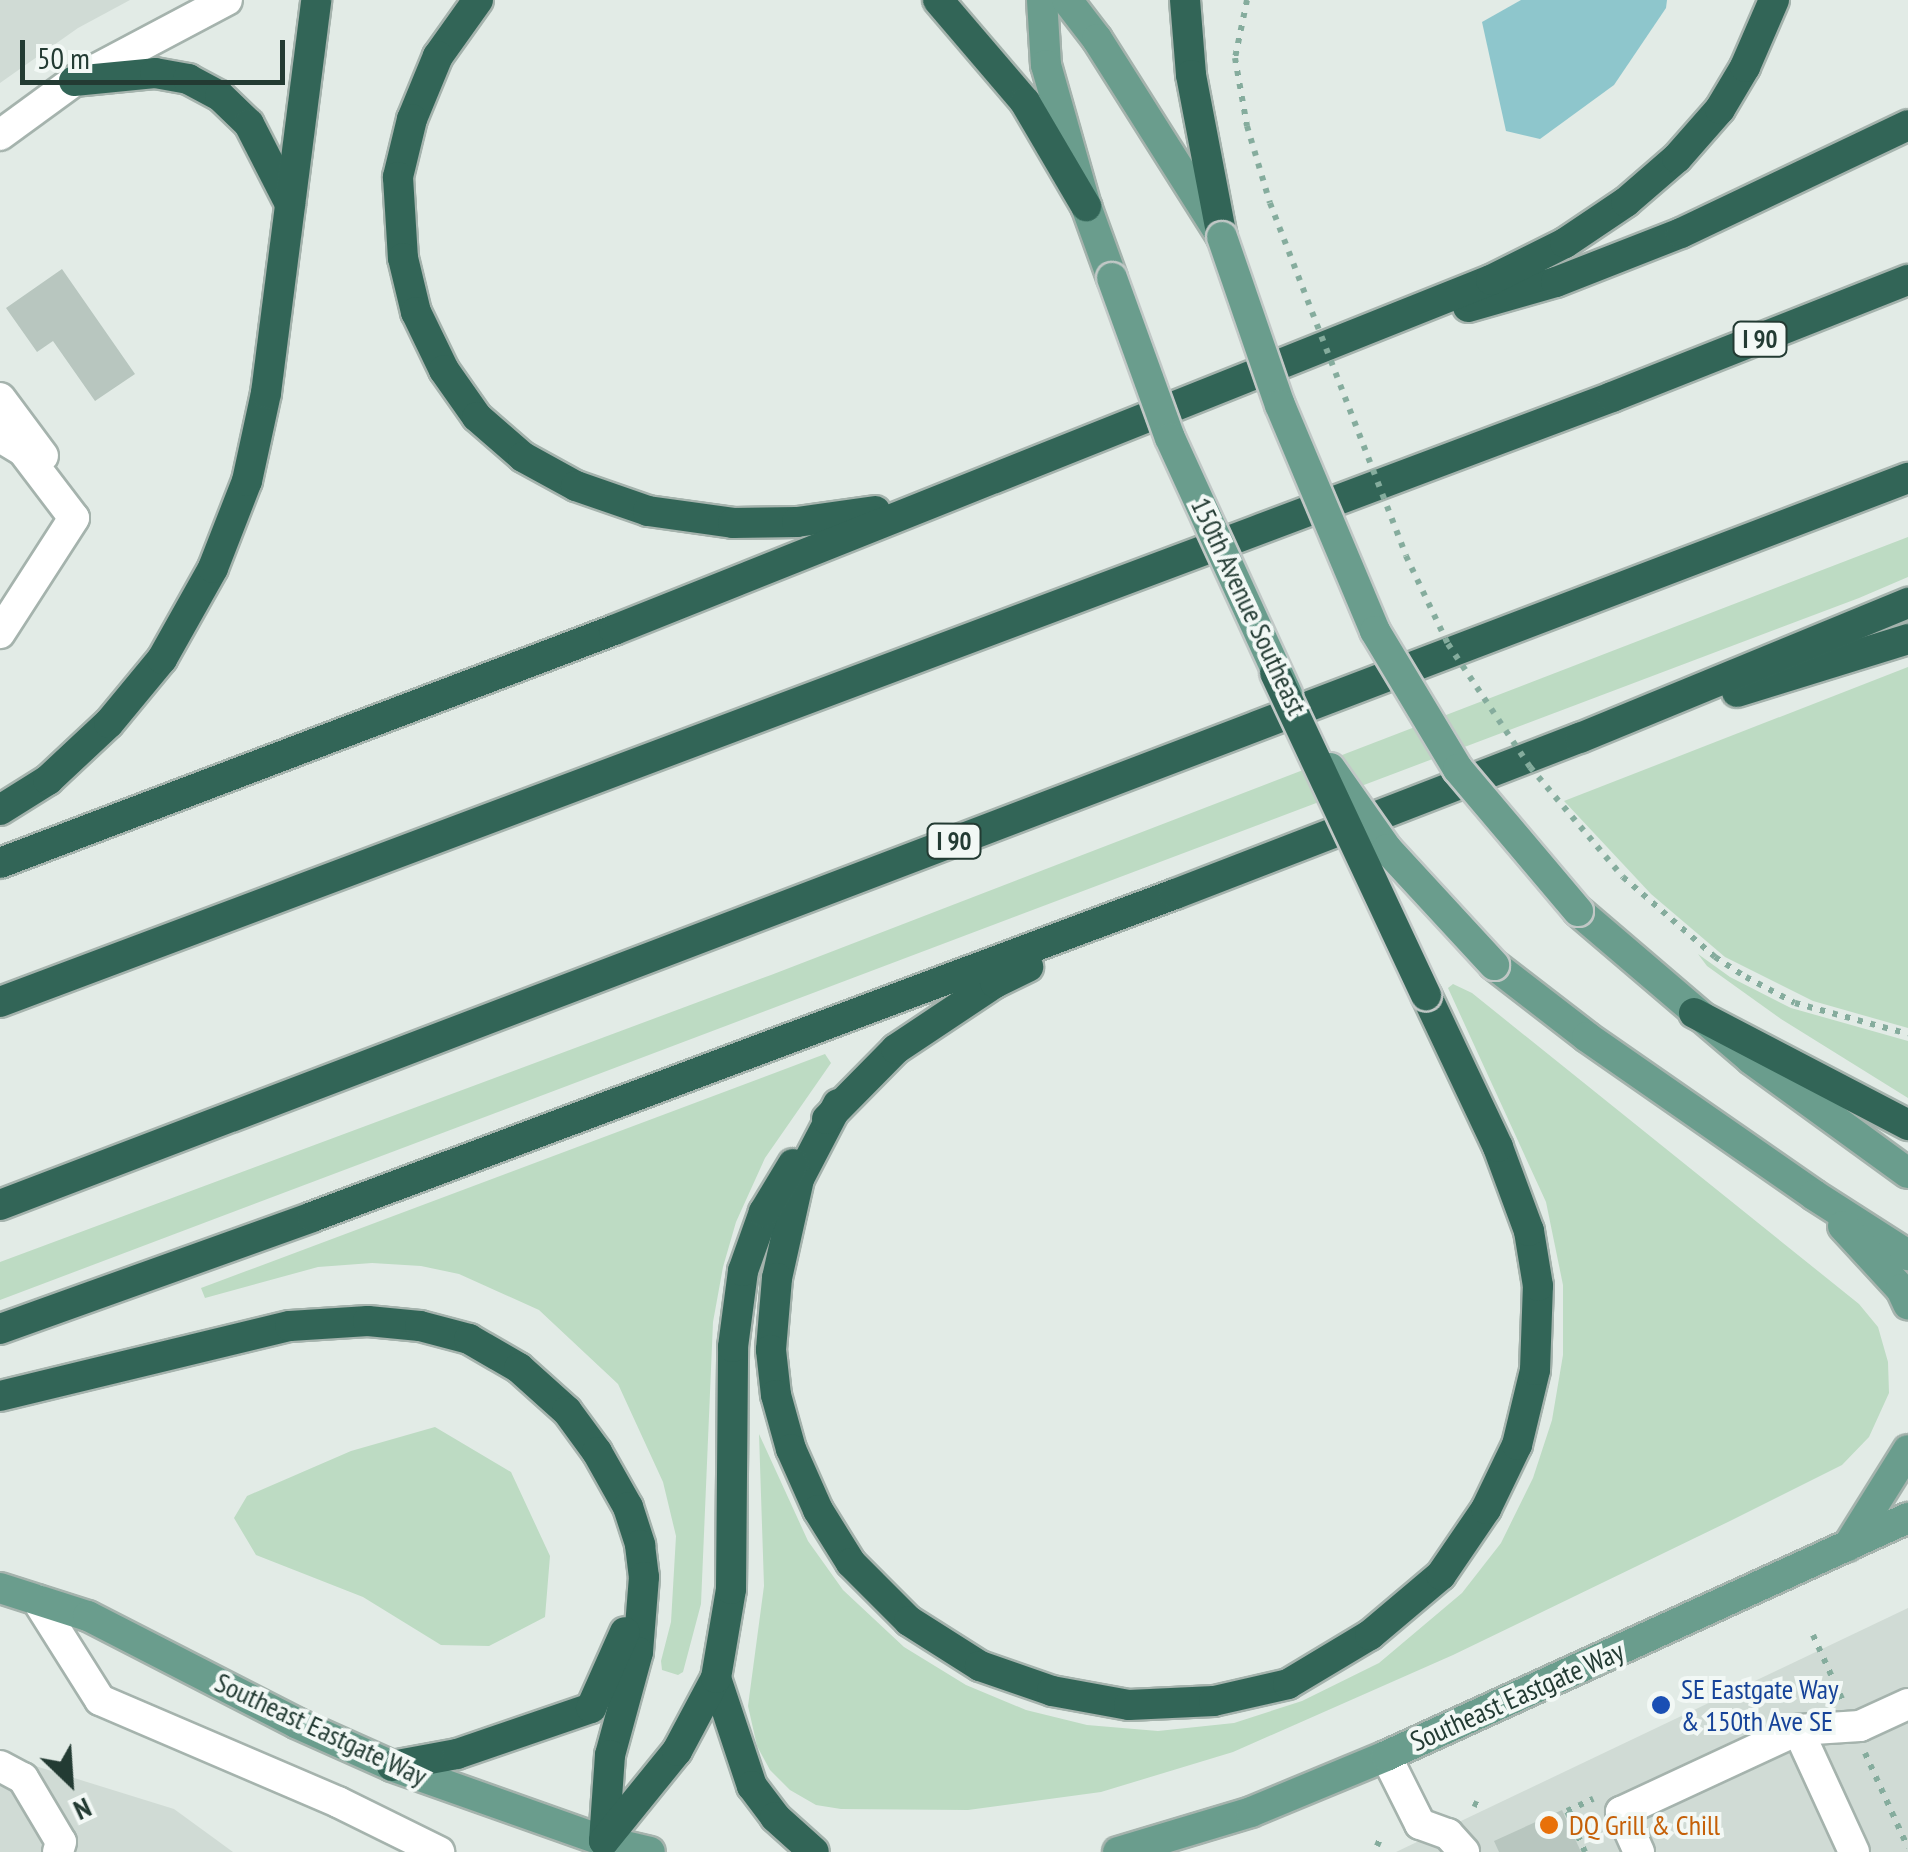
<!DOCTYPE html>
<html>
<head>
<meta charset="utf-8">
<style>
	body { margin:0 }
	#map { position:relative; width:1908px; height:1852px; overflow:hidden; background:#e2ebe6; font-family:"PT Sans Narrow",sans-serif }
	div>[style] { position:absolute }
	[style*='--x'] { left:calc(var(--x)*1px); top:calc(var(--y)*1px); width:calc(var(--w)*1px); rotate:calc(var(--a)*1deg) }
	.built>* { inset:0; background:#d0dbd5 }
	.green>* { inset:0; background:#bddbc3 }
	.water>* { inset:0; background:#8ec6cc }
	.building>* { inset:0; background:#b8c6bf }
	.path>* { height:6px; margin-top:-3px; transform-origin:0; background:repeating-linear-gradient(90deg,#85ac9d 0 5px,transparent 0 13px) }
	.roads { filter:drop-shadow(2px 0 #a5b3ad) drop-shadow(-2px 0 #a5b3ad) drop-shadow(0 2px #a5b3ad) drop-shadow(0 -2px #a5b3ad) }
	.minor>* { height:30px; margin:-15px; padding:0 15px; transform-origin:15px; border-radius:15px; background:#fff }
	.major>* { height:30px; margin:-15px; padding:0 15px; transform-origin:15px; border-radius:15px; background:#6a9d8d }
	.highway>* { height:30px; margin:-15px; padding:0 15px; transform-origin:15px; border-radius:15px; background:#326557 }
	.path-bridge>* { height:6px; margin-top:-3px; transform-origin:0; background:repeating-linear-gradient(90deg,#85ac9d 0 5px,transparent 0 13px) }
	.bridges { filter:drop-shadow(2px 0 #c1c8c6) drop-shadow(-2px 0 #c1c8c6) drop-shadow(0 2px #c1c8c6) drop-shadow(0 -2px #c1c8c6) }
	.major-bridge>* { height:30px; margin:-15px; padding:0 15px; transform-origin:15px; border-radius:15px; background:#6a9d8d }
	.highway-bridge>* { height:30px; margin:-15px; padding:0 15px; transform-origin:15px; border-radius:15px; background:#326557 }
	.dots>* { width:28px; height:28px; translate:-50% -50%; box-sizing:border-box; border:5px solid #f2f8f5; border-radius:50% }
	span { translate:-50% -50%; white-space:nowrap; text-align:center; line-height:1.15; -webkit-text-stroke:8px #f2f8f5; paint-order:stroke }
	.shield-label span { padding:2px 8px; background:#f2f8f5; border:2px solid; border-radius:8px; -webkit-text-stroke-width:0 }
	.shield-label { font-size:25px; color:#233b33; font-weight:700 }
	.street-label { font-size:28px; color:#233b33 }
	.transit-label { font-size:28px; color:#164399 }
	.left { translate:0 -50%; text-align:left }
	.food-label { font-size:28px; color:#c56008 }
	.north { position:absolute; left:20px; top:1732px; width:100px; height:100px; -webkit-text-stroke:8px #f2f8f5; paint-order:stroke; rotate:155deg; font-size:28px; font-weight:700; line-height:40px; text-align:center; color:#233b33 }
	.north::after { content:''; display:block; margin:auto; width:35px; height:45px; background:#233b33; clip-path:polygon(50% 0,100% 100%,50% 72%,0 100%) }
	.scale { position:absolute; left:20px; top:40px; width:265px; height:45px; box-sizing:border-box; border:5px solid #233b33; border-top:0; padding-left:12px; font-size:30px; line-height:35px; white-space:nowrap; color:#233b33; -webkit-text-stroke:8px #f2f8f5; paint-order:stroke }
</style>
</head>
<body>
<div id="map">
	<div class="built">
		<div style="clip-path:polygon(0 0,130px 0,78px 28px,0 83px)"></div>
		<div style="clip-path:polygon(1908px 1608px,1908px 1852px,1396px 1852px)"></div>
		<div style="clip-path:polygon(0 1755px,174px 1809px,233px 1852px,0 1852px)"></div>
	</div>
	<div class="green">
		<div style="clip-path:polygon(1908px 537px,1908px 577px,1859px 598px,0 1300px,0 1262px,771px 975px)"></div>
		<div style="clip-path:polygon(1908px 667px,1908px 1028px,1813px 1001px,1725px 957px,1651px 894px,1564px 801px)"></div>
		<div style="clip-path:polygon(1698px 954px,1730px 977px,1791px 1008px,1908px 1041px,1908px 1098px,1781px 1019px,1707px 966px)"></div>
		<div style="clip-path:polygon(1453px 984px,1472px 993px,1859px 1304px,1878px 1327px,1888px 1362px,1889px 1393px,1869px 1437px,1842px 1465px,1730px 1521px,1453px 1655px,1233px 1752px,1101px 1792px,968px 1810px,841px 1809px,816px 1805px,790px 1790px,770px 1770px,757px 1746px,748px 1706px,764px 1586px,759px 1434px,808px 1541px,843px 1590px,904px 1647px,966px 1685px,1026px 1710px,1087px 1725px,1158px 1731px,1234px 1723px,1302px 1701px,1379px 1663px,1462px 1593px,1501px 1543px,1533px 1478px,1552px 1420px,1563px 1355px,1563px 1285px,1546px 1202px,1448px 988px)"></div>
		<div style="clip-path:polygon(825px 1054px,831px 1063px,765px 1158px,736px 1222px,723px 1267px,713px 1322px,701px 1604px,683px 1672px,678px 1675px,662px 1670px,661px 1661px,671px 1622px,676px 1536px,663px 1482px,618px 1384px,539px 1310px,459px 1274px,421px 1266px,372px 1263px,318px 1267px,205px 1298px,201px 1288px)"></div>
		<div style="clip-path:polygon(435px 1427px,511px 1472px,550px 1556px,545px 1617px,489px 1646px,441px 1645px,363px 1597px,256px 1555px,234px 1518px,247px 1496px,351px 1451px)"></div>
	</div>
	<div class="water">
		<div style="clip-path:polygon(1521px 0,1667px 0,1666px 8px,1614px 85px,1540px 139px,1506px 131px,1482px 22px)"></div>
	</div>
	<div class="building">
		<div style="clip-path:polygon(62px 269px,135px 374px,95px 401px,53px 341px,37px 352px,6px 308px)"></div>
		<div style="clip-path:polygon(1562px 1810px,1581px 1852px,1499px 1852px,1494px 1841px)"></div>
	</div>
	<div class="path">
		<div style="--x:1247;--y:0;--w:59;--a:101.7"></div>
		<div style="--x:1235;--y:58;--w:69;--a:80"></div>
		<div style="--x:1623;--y:877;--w:122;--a:41"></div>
		<div style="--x:1715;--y:957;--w:37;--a:33"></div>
		<div style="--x:1746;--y:977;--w:55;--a:28"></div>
		<div style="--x:1795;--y:1003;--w:117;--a:15.3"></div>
		<div style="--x:1813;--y:1635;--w:70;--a:65.6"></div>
		<div style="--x:1865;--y:1753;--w:104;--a:65.6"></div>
		<div style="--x:1473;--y:1803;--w:8;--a:23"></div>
		<div style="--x:1377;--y:1846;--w:8;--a:-67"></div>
		<div style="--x:1585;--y:1852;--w:45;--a:-113.7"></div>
		<div style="--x:1567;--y:1811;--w:29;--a:-25"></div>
	</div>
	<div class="roads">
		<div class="minor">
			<div style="--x:0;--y:135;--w:92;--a:-36.1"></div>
			<div style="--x:74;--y:81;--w:173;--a:-27.9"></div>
			<div style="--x:0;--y:398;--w:72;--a:53.4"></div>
			<div style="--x:0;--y:437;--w:27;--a:31"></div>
			<div style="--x:23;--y:451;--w:84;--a:52.7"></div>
			<div style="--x:74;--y:518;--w:137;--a:122.8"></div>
			<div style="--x:37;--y:1600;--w:118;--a:57.8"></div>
			<div style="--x:100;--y:1700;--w:259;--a:23.2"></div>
			<div style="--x:338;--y:1802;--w:113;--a:26.3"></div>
			<div style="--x:1798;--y:1730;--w:62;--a:-3.7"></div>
			<div style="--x:1860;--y:1726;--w:53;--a:-24.6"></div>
			<div style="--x:1386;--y:1756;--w:76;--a:63.4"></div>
			<div style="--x:1420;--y:1824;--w:30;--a:20"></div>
			<div style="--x:1448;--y:1834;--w:24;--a:48"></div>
			<div style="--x:0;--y:1766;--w:26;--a:28"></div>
			<div style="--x:23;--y:1778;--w:74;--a:59.3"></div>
			<div style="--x:61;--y:1842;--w:10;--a:107"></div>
			<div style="--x:1639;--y:1852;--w:44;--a:-114.2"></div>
			<div style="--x:1621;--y:1812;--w:195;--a:-24.9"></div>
			<div style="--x:1798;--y:1730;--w:134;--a:65.3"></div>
		</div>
		<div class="major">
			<div style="--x:1042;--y:0;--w:65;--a:86.5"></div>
			<div style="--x:1046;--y:65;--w:147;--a:74.2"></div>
			<div style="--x:1086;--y:206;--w:77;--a:70.1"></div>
			<div style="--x:1067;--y:0;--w:49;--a:52.4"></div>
			<div style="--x:1097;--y:39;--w:234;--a:57.7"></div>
			<div style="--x:1578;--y:911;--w:228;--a:40.5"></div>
			<div style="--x:1751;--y:1059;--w:194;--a:36"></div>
			<div style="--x:1494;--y:965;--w:118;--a:37.7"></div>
			<div style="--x:1587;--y:1037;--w:277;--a:34.8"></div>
			<div style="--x:1814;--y:1195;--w:112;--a:32.6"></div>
			<div style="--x:1843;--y:1226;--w:86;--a:47.4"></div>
			<div style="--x:1901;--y:1289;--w:17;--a:65"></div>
			<div style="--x:1848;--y:1546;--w:113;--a:-58"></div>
			<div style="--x:0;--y:1588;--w:92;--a:17.7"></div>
			<div style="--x:88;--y:1616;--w:234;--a:27.2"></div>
			<div style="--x:296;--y:1723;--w:105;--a:24.1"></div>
			<div style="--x:392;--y:1766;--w:225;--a:19.5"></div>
			<div style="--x:604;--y:1841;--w:47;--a:13.4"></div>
			<div style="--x:1118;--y:1852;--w:139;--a:-16.7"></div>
			<div style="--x:1251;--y:1812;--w:146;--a:-22.5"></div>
			<div style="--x:1386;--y:1756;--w:574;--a:-24.51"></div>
		</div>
		<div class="highway">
			<div style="--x:478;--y:0;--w:69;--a:125.5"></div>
			<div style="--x:438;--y:56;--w:68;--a:112.4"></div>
			<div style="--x:412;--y:119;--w:60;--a:103.6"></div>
			<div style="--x:398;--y:177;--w:81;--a:86.5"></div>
			<div style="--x:403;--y:258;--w:56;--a:76.5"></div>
			<div style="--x:416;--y:312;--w:64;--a:64.2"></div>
			<div style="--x:444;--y:370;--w:57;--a:54.9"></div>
			<div style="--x:477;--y:417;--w:61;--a:41"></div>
			<div style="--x:523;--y:457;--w:60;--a:28.7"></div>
			<div style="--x:576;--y:486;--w:76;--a:19.1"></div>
			<div style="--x:648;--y:511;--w:86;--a:8"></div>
			<div style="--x:733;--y:523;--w:64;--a:-0.9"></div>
			<div style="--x:797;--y:522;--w:79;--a:-8"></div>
			<div style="--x:938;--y:0;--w:134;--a:49.5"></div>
			<div style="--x:1025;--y:102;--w:121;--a:59.6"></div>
			<div style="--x:1185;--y:0;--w:75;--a:85.4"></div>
			<div style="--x:1191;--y:75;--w:165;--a:79.2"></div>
			<div style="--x:74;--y:81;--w:81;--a:-5.6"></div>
			<div style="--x:155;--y:73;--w:34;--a:10"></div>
			<div style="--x:188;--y:79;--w:36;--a:28"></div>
			<div style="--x:220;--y:96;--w:40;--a:44"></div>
			<div style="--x:249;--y:124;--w:90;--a:62.9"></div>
			<div style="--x:1468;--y:307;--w:91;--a:-15.9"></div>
			<div style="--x:1556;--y:282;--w:134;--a:-21.4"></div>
			<div style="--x:1681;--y:233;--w:251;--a:-25.4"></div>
			<div style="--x:1737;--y:692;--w:179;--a:-17.2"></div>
			<div style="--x:0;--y:810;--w:57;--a:-32"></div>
			<div style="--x:48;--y:780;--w:83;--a:-43.1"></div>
			<div style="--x:109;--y:723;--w:83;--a:-50.4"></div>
			<div style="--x:162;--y:659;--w:104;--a:-60.7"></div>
			<div style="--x:213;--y:568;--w:93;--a:-68.7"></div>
			<div style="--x:247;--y:481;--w:90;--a:-77.8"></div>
			<div style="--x:266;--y:393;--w:396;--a:-82.7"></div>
			<div style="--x:0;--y:863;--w:657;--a:-20.78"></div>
			<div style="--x:614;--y:630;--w:944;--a:-21.76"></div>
			<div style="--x:1491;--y:280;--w:83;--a:-26.6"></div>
			<div style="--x:1565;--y:243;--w:73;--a:-33.9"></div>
			<div style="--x:1626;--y:202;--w:67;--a:-40.8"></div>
			<div style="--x:1677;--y:158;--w:65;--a:-48.7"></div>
			<div style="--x:1720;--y:109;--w:49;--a:-59.2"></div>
			<div style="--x:1745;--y:67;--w:73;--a:-66.6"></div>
			<div style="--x:0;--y:1002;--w:1722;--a:-20.57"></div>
			<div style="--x:1612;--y:397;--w:318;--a:-21.6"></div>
			<div style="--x:1694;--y:1013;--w:242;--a:27.6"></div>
			<div style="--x:838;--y:1104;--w:85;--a:117.5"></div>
			<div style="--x:799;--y:1179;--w:101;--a:102.5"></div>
			<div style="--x:777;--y:1278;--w:72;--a:94.8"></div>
			<div style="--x:771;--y:1350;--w:45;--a:83.7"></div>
			<div style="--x:776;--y:1395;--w:56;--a:74.5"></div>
			<div style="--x:791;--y:1449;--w:67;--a:66.1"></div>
			<div style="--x:818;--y:1510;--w:62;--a:58.1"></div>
			<div style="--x:851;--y:1563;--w:82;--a:45"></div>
			<div style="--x:909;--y:1621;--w:84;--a:32.4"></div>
			<div style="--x:980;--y:1666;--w:76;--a:19.1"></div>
			<div style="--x:1052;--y:1691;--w:78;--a:10.3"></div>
			<div style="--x:1129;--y:1705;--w:85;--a:-2.7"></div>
			<div style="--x:1214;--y:1701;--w:76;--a:-12.9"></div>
			<div style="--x:1288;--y:1684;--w:96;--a:-30.9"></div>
			<div style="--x:1370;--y:1635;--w:93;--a:-40.2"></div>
			<div style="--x:1441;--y:1575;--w:80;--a:-55.7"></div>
			<div style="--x:1486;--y:1509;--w:71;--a:-64.2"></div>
			<div style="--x:1517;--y:1445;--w:77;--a:-76.5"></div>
			<div style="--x:1535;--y:1370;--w:84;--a:-88"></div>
			<div style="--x:1538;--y:1286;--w:56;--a:-99.3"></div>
			<div style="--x:1529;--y:1231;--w:90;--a:-110.3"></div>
			<div style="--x:1498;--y:1147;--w:168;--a:-115.3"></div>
			<div style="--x:827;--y:1119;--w:98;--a:-45.4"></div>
			<div style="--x:896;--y:1049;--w:119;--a:-33.7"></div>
			<div style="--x:995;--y:983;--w:37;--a:-26"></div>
			<div style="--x:0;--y:1205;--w:2042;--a:-20.86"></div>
			<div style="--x:0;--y:1329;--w:331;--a:-19.7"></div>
			<div style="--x:312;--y:1217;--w:921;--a:-20.52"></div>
			<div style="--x:1175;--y:894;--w:434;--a:-21.1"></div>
			<div style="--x:1580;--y:738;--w:355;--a:-22.4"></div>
			<div style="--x:0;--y:1396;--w:298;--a:-13.6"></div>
			<div style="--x:290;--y:1326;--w:78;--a:-3.7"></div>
			<div style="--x:368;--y:1321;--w:52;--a:5.5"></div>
			<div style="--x:420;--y:1326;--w:51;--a:14.9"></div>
			<div style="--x:469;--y:1339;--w:58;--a:30.1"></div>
			<div style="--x:519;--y:1368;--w:64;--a:41.9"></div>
			<div style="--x:567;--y:1411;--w:51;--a:53.8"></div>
			<div style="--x:597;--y:1452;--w:63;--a:60.6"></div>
			<div style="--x:628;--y:1507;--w:40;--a:72"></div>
			<div style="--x:640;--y:1545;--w:32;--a:83"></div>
			<div style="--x:644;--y:1577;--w:75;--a:94.6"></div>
			<div style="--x:638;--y:1652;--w:107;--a:105.2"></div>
			<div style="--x:610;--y:1755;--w:86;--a:94"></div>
			<div style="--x:716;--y:1678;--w:114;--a:71.6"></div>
			<div style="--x:752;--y:1786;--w:39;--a:53"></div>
			<div style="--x:775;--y:1817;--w:52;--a:41.9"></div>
			<div style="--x:392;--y:1766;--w:66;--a:-10.5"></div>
			<div style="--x:457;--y:1754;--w:142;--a:-18.9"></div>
			<div style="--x:591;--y:1708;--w:83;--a:-65.9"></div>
			<div style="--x:604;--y:1841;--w:116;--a:-51"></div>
			<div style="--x:677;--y:1751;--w:83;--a:-61.9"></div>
			<div style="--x:716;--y:1678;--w:90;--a:-80.4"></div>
			<div style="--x:731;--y:1589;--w:242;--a:-89.5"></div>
			<div style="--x:733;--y:1347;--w:77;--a:-82.5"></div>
			<div style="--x:743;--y:1271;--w:63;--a:-70.4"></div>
			<div style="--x:764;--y:1212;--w:56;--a:-58.9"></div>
		</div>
	</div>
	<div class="path-bridge">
		<div style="--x:1247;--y:126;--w:80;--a:73.4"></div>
		<div style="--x:1270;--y:203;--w:378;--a:68.9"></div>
		<div style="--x:1406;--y:556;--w:98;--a:64.5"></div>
		<div style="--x:1448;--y:644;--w:148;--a:56.3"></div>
		<div style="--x:1530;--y:767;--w:144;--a:49.8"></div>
	</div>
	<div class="bridges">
		<div class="major-bridge">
			<div style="--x:1222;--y:237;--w:178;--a:71"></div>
			<div style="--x:1280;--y:405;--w:245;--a:67.2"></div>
			<div style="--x:1375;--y:631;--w:161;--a:59"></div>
			<div style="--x:1458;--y:769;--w:186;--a:49.8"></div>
			<div style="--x:1112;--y:278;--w:170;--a:70.1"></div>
			<div style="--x:1170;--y:438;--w:281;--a:65.4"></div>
			<div style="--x:1330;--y:768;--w:99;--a:54.9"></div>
			<div style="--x:1387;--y:849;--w:158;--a:47.3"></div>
		</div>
		<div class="highway-bridge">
			<div style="--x:1275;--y:673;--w:356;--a:64.9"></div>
		</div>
	</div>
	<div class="dots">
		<div style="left:1661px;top:1705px;background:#1a4fb4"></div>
		<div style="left:1549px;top:1825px;background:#e8710a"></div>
	</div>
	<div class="shield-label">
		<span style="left:1760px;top:339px">I 90</span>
		<span style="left:954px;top:841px">I 90</span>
	</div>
	<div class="street-label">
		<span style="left:1249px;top:606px;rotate:65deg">150th Avenue Southeast</span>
		<span style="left:1517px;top:1696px;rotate:-24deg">Southeast Eastgate Way</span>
		<span style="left:321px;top:1729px;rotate:25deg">Southeast Eastgate Way</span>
	</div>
	<div class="transit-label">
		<span class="left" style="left:1681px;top:1705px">SE Eastgate Way<br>&amp; 150th Ave SE</span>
	</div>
	<div class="food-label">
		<span class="left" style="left:1569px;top:1825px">DQ Grill &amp; Chill</span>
	</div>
	<div class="north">N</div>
	<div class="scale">50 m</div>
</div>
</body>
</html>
